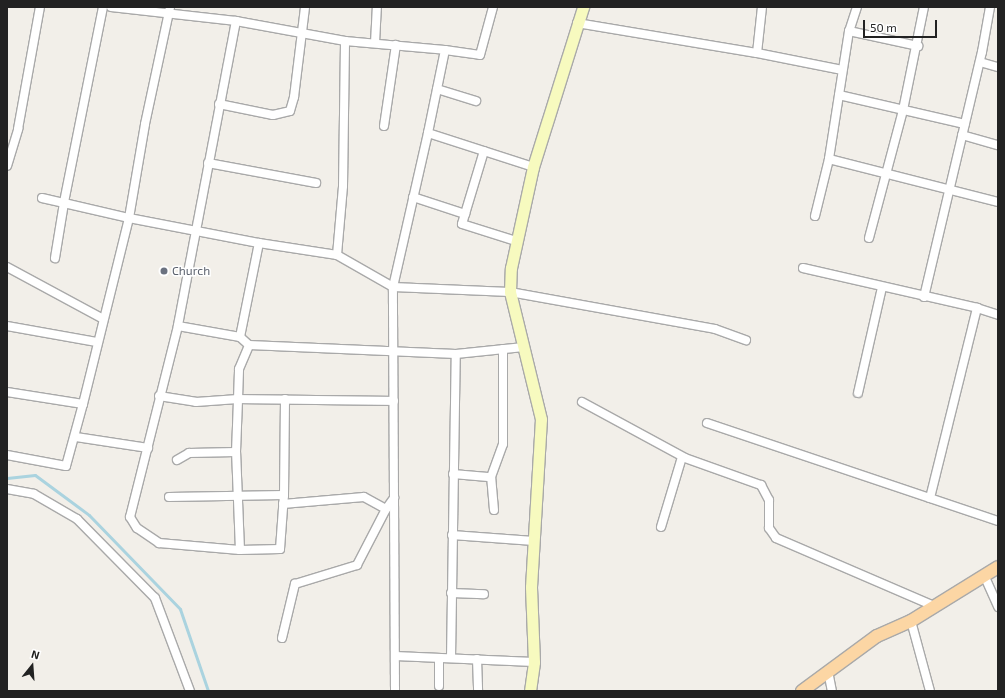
<!DOCTYPE html>
<html>
<head>
<meta charset="utf-8">
<style>
	body { margin:0 }
	#map { position:relative; width:1005px; height:698px; overflow:hidden; background:#f2efe9; font-family:"Exo 2",sans-serif }
	div>[style] { position:absolute }
	[style*='--x'] { left:calc(var(--x)*1px); top:calc(var(--y)*1px); width:calc(var(--w)*1px); rotate:calc(var(--a)*1deg) }
	.stream>* { height:3px; margin:-1.5px; padding:0 1.5px; transform-origin:1.5px; border-radius:1.5px; background:#aad3df }
	.roads { filter:drop-shadow(1px 0 #a9a9a9) drop-shadow(-1px 0 #a9a9a9) drop-shadow(0 1px #a9a9a9) drop-shadow(0 -1px #a9a9a9) }
	.street>* { height:8px; margin:-4px; padding:0 4px; transform-origin:4px; border-radius:4px; background:#fff }
	.secondary>* { height:11px; margin:-5.5px; padding:0 5.5px; transform-origin:5.5px; border-radius:5.5px; background:#f7fabf }
	.primary>* { height:12px; margin:-6px; padding:0 6px; transform-origin:6px; border-radius:6px; background:#fcd6a4 }
	.dots>* { width:11px; height:11px; translate:-50% -50%; box-sizing:border-box; border:2px solid #fff; border-radius:50% }
	span { translate:-50% -50%; white-space:nowrap; text-align:center; line-height:1.15; -webkit-text-stroke:3px #fff; paint-order:stroke }
	.worship-label { font-size:12px; color:#5b616d }
	.left { translate:0 -50%; text-align:left }
	.frame { position:absolute; inset:0; border:8px solid #222; pointer-events:none }
	.north { position:absolute; left:12px; top:646px; width:40px; height:40px; -webkit-text-stroke:3px #fff; paint-order:stroke; rotate:17deg; font-size:11px; font-weight:700; line-height:16px; text-align:center; color:#222 }
	.north::after { content:''; display:block; margin:auto; width:14px; height:18px; background:#222; clip-path:polygon(50% 0,100% 100%,50% 72%,0 100%) }
	.scale { position:absolute; left:863px; top:20px; width:74px; height:18px; box-sizing:border-box; border:2px solid #222; border-top:0; padding-left:5px; font-size:12px; line-height:14px; white-space:nowrap; color:#222; -webkit-text-stroke:3px #fff; paint-order:stroke }
</style>
</head>
<body>
<div id="map">
	<div class="stream">
		<div style="--x:7;--y:478;--w:28;--a:-6"></div>
		<div style="--x:35;--y:475;--w:67;--a:36.5"></div>
		<div style="--x:89;--y:515;--w:131;--a:45.9"></div>
		<div style="--x:180;--y:609;--w:87;--a:71.1"></div>
	</div>
	<div class="roads">
		<div class="street">
			<div style="--x:103;--y:7;--w:200;--a:101.3"></div>
			<div style="--x:64;--y:203;--w:67;--a:13"></div>
			<div style="--x:129;--y:218;--w:132;--a:10.9"></div>
			<div style="--x:259;--y:243;--w:79;--a:8.7"></div>
			<div style="--x:337;--y:255;--w:64;--a:29.7"></div>
			<div style="--x:393;--y:287;--w:117;--a:2.4"></div>
			<div style="--x:510;--y:292;--w:208;--a:10.2"></div>
			<div style="--x:715;--y:329;--w:33;--a:20"></div>
			<div style="--x:111;--y:7;--w:126;--a:6.4"></div>
			<div style="--x:236;--y:21;--w:111;--a:10.4"></div>
			<div style="--x:345;--y:41;--w:100;--a:5.1"></div>
			<div style="--x:445;--y:50;--w:85;--a:101.6"></div>
			<div style="--x:428;--y:133;--w:110;--a:17.9"></div>
			<div style="--x:857;--y:7;--w:25;--a:108"></div>
			<div style="--x:849;--y:31;--w:130;--a:98.9"></div>
			<div style="--x:829;--y:159;--w:174;--a:14.3"></div>
			<div style="--x:236;--y:21;--w:310;--a:100.8"></div>
			<div style="--x:178;--y:326;--w:197;--a:104.1"></div>
			<div style="--x:130;--y:517;--w:13;--a:58"></div>
			<div style="--x:137;--y:528;--w:27;--a:34"></div>
			<div style="--x:159;--y:543;--w:81;--a:4.9"></div>
			<div style="--x:240;--y:550;--w:40;--a:-1.4"></div>
			<div style="--x:280;--y:549;--w:54;--a:-85.8"></div>
			<div style="--x:284;--y:495;--w:96;--a:-89.4"></div>
			<div style="--x:577;--y:23;--w:182;--a:9.5"></div>
			<div style="--x:757;--y:53;--w:87;--a:11.3"></div>
			<div style="--x:849;--y:31;--w:71;--a:12.3"></div>
			<div style="--x:375;--y:43;--w:36;--a:-87"></div>
			<div style="--x:445;--y:50;--w:35;--a:8"></div>
			<div style="--x:480;--y:55;--w:50;--a:-74.8"></div>
			<div style="--x:757;--y:53;--w:46;--a:-83.8"></div>
			<div style="--x:980;--y:62;--w:19;--a:16"></div>
			<div style="--x:437;--y:89;--w:41;--a:17.1"></div>
			<div style="--x:839;--y:95;--w:129;--a:13"></div>
			<div style="--x:219;--y:104;--w:55;--a:11.5"></div>
			<div style="--x:273;--y:115;--w:17;--a:-13"></div>
			<div style="--x:290;--y:111;--w:15;--a:-74"></div>
			<div style="--x:294;--y:97;--w:91;--a:-83"></div>
			<div style="--x:384;--y:126;--w:82;--a:-81.6"></div>
			<div style="--x:962;--y:135;--w:37;--a:16"></div>
			<div style="--x:484;--y:151;--w:76;--a:106.8"></div>
			<div style="--x:462;--y:224;--w:57;--a:17.5"></div>
			<div style="--x:208;--y:163;--w:110;--a:10.5"></div>
			<div style="--x:7;--y:166;--w:39;--a:-73"></div>
			<div style="--x:18;--y:129;--w:124;--a:-79.8"></div>
			<div style="--x:413;--y:197;--w:55;--a:18.1"></div>
			<div style="--x:42;--y:198;--w:23;--a:13"></div>
			<div style="--x:64;--y:203;--w:56;--a:99.3"></div>
			<div style="--x:815;--y:216;--w:59;--a:-76.2"></div>
			<div style="--x:869;--y:238;--w:132;--a:-75.1"></div>
			<div style="--x:903;--y:110;--w:105;--a:-78.5"></div>
			<div style="--x:337;--y:255;--w:69;--a:-85"></div>
			<div style="--x:343;--y:186;--w:145;--a:-89.2"></div>
			<div style="--x:7;--y:267;--w:109;--a:28.4"></div>
			<div style="--x:803;--y:268;--w:179;--a:12.9"></div>
			<div style="--x:977;--y:308;--w:22;--a:18"></div>
			<div style="--x:924;--y:297;--w:252;--a:-76.7"></div>
			<div style="--x:982;--y:52;--w:46;--a:-79.9"></div>
			<div style="--x:7;--y:326;--w:91;--a:10.1"></div>
			<div style="--x:178;--y:326;--w:63;--a:10.1"></div>
			<div style="--x:240;--y:337;--w:96;--a:-78.6"></div>
			<div style="--x:240;--y:337;--w:12;--a:42"></div>
			<div style="--x:249;--y:345;--w:207;--a:2.5"></div>
			<div style="--x:456;--y:354;--w:68;--a:-5.9"></div>
			<div style="--x:7;--y:392;--w:77;--a:9"></div>
			<div style="--x:83;--y:404;--w:192;--a:-76.1"></div>
			<div style="--x:129;--y:218;--w:95;--a:-80.3"></div>
			<div style="--x:145;--y:124;--w:120;--a:-77.9"></div>
			<div style="--x:858;--y:393;--w:109;--a:-77.2"></div>
			<div style="--x:159;--y:396;--w:37;--a:9"></div>
			<div style="--x:196;--y:402;--w:42;--a:-4.1"></div>
			<div style="--x:238;--y:399;--w:156;--a:0.7"></div>
			<div style="--x:582;--y:402;--w:117;--a:28.5"></div>
			<div style="--x:685;--y:458;--w:81;--a:19.6"></div>
			<div style="--x:761;--y:485;--w:17;--a:62"></div>
			<div style="--x:769;--y:500;--w:28;--a:90"></div>
			<div style="--x:769;--y:528;--w:12;--a:55"></div>
			<div style="--x:776;--y:538;--w:172;--a:23.3"></div>
			<div style="--x:707;--y:423;--w:307;--a:18.6"></div>
			<div style="--x:76;--y:437;--w:73;--a:8.7"></div>
			<div style="--x:7;--y:455;--w:60;--a:10.6"></div>
			<div style="--x:66;--y:466;--w:64;--a:-74.7"></div>
			<div style="--x:177;--y:460;--w:14;--a:-30"></div>
			<div style="--x:189;--y:453;--w:47;--a:-1.2"></div>
			<div style="--x:453;--y:474;--w:38;--a:5"></div>
			<div style="--x:7;--y:489;--w:27;--a:10"></div>
			<div style="--x:34;--y:494;--w:50;--a:30.2"></div>
			<div style="--x:77;--y:519;--w:111;--a:45.4"></div>
			<div style="--x:155;--y:598;--w:99;--a:69.4"></div>
			<div style="--x:169;--y:497;--w:115;--a:-1"></div>
			<div style="--x:930;--y:498;--w:196;--a:-76.1"></div>
			<div style="--x:283;--y:504;--w:81;--a:-4.9"></div>
			<div style="--x:364;--y:497;--w:25;--a:29"></div>
			<div style="--x:494;--y:510;--w:33;--a:-95"></div>
			<div style="--x:491;--y:477;--w:35;--a:-70"></div>
			<div style="--x:503;--y:444;--w:95;--a:-90"></div>
			<div style="--x:661;--y:527;--w:73;--a:-73.3"></div>
			<div style="--x:452;--y:535;--w:82;--a:4.2"></div>
			<div style="--x:240;--y:550;--w:98;--a:-92.3"></div>
			<div style="--x:236;--y:452;--w:53;--a:-87.8"></div>
			<div style="--x:238;--y:399;--w:30;--a:-88"></div>
			<div style="--x:239;--y:369;--w:26;--a:-67"></div>
			<div style="--x:984;--y:575;--w:35;--a:66"></div>
			<div style="--x:451;--y:593;--w:33;--a:2"></div>
			<div style="--x:911;--y:621;--w:73;--a:74.8"></div>
			<div style="--x:282;--y:638;--w:56;--a:-76.5"></div>
			<div style="--x:295;--y:584;--w:65;--a:-17"></div>
			<div style="--x:357;--y:565;--w:63;--a:-62.6"></div>
			<div style="--x:386;--y:509;--w:14;--a:-54"></div>
			<div style="--x:395;--y:656;--w:139;--a:2.5"></div>
			<div style="--x:439;--y:658;--w:28;--a:90"></div>
			<div style="--x:451;--y:658;--w:304;--a:-89.1"></div>
			<div style="--x:477;--y:659;--w:32;--a:88"></div>
			<div style="--x:828;--y:671;--w:20;--a:79"></div>
			<div style="--x:395;--y:691;--w:404;--a:-90.3"></div>
			<div style="--x:393;--y:287;--w:158;--a:-77.2"></div>
		</div>
		<div class="secondary">
			<div style="--x:530;--y:691;--w:29;--a:-82"></div>
			<div style="--x:534;--y:662;--w:75;--a:-92.3"></div>
			<div style="--x:531;--y:587;--w:168;--a:-86.6"></div>
			<div style="--x:541;--y:419;--w:131;--a:-103.7"></div>
			<div style="--x:510;--y:292;--w:24;--a:-88"></div>
			<div style="--x:511;--y:268;--w:103;--a:-77.7"></div>
			<div style="--x:533;--y:167;--w:168;--a:-72.6"></div>
		</div>
		<div class="primary">
			<div style="--x:802;--y:691;--w:93;--a:-36.3"></div>
			<div style="--x:877;--y:636;--w:37;--a:-24"></div>
			<div style="--x:911;--y:621;--w:102;--a:-31.8"></div>
		</div>
	</div>
	<div class="dots">
		<div style="left:164px;top:271px;background:#6b7280"></div>
	</div>
	<div class="worship-label">
		<span class="left" style="left:172px;top:271px">Church</span>
	</div>
	<div class="frame"></div>
	<div class="north">N</div>
	<div class="scale">50 m</div>
</div>
</body>
</html>
